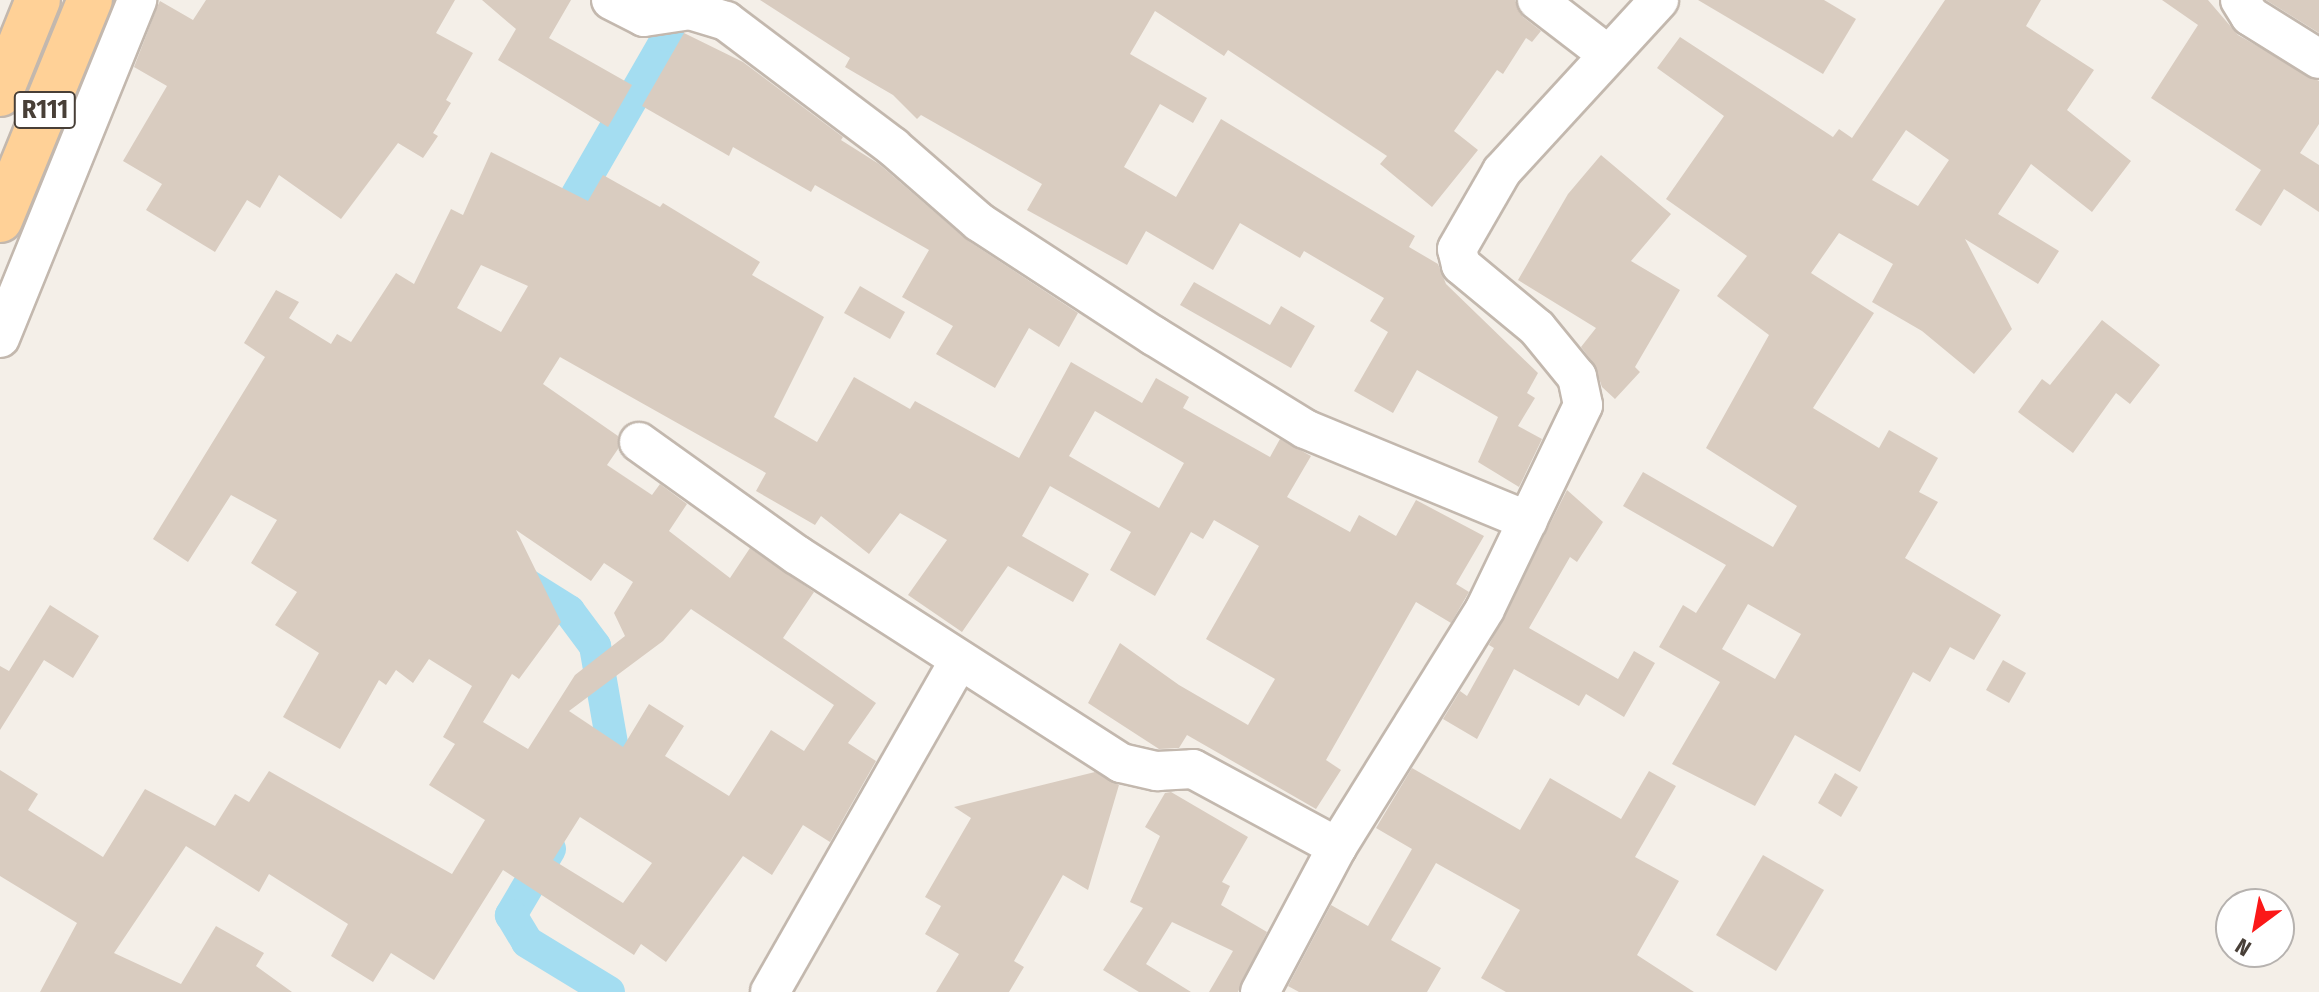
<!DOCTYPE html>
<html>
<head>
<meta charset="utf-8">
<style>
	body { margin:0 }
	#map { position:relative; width:2319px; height:992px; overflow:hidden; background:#f4efe8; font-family:"Fira Sans Condensed",sans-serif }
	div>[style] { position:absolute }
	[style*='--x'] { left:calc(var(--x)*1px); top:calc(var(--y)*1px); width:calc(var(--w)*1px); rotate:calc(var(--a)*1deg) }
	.canal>* { height:32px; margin:-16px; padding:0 16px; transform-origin:16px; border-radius:16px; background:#a4ddf1 }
	.building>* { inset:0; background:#d9ccc0 }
	.roads { filter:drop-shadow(2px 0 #c3b8ae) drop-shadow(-2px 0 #c3b8ae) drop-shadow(0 2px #c3b8ae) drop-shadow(0 -2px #c3b8ae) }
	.minor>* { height:38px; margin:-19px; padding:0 19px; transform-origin:19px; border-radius:19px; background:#fff }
	.major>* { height:44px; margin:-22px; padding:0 22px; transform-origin:22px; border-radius:22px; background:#ffd197 }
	span { translate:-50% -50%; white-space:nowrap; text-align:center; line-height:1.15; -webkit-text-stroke:6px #fff; paint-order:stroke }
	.shield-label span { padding:2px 6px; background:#fff; border:2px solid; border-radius:6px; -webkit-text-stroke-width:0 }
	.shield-label { font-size:26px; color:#483f37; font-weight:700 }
	.north { position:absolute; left:2215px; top:888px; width:80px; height:80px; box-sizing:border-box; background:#fff; border:2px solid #b6b2af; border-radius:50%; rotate:212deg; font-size:22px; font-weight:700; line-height:32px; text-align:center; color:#483f37 }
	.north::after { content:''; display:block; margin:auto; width:28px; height:36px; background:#fb1818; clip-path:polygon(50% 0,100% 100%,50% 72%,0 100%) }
</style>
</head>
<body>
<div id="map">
	<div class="canal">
		<div style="--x:556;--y:231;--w:225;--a:-60.1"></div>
		<div style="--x:668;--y:36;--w:36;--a:-99"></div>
		<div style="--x:515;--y:577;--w:64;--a:32.2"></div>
		<div style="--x:569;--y:611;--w:44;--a:53.4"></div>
		<div style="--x:595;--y:646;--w:111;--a:80.1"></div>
		<div style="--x:614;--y:755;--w:27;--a:124"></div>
		<div style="--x:550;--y:849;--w:77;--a:120.6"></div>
		<div style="--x:511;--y:915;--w:31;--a:59"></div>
		<div style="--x:527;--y:942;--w:96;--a:31.4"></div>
	</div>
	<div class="building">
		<div style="clip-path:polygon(206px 0,455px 0,436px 33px,473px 53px,446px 100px,451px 103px,433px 133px,438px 136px,423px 158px,398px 143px,341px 219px,279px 175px,260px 208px,247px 200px,215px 252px,146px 210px,162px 184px,123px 161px,167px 86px,134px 67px,158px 5px,160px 1px,193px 20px)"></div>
		<div style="clip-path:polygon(482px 0,571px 0,549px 38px,632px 85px,608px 127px,498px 60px,516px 29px)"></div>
		<div style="clip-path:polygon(760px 0,1515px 0,1523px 17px,1541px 31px,1532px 42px,1526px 38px,1503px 74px,1497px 70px,1454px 131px,1478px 150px,1432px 207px,1380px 164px,1387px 156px,1228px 50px,1224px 56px,1155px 11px,1130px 54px,1207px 98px,1193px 123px,1160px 104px,1124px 167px,1176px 197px,1221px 119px,1415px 236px,1409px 247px,1438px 264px,1446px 284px,1538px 373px,1527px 393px,1535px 398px,1518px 426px,1542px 439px,1519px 487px,1478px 462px,1498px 417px,1417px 370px,1393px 413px,1354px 391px,1388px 332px,1370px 321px,1384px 298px,1304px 251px,1300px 258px,1240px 223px,1213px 270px,1146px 231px,1127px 265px,1027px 210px,1042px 184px,921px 115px,917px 119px,893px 95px,845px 67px,850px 58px)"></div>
		<div style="clip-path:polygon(1698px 0,1824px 0,1856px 19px,1823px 74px)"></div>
		<div style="clip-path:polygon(evenodd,1945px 0,2041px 0,2026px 26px,2094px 70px,2067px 110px,2131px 161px,2092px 212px,2031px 164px,1998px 214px,2059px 251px,2038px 284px,1965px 239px,2012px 329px,1974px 374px,1922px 331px,1872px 302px,1893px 264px,1839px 233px,1811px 273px,1874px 313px,1813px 408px,1879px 448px,1889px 430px,1938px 458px,1919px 492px,1938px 502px,1905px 558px,2001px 615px,1974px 660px,1950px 647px,1930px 682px,1913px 672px,1860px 772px,1795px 735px,1755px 806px,1672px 764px,1720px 682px,1659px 647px,1683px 605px,1696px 613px,1726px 565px,1623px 506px,1643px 472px,1773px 547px,1797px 506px,1706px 448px,1769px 335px,1717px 296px,1747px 256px,1666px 199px,1724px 116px,1657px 68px,1680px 37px,1833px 137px,1839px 129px,1852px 138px,1945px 0,1906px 130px,1949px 160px,1918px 206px,1872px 180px,1906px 130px,1945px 0,1748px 604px,1801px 634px,1775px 679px,1722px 649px,1748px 604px)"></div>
		<div style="clip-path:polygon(2162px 0,2208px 0,2238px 35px,2319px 81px,2319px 124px,2300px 153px,2319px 165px,2319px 212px,2284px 189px,2261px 226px,2235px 210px,2261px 170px,2151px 98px,2198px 25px)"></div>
		<div style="clip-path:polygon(2266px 0,2319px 0,2319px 33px)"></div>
		<div style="clip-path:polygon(684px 33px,743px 62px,843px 137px,841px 140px,879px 164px,967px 240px,1078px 313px,1059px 347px,1029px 328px,995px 388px,936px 354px,953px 326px,902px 297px,929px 250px,815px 185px,811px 192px,733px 147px,729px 156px,642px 106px)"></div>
		<div style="clip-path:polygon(evenodd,491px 152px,588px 201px,603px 175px,660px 207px,663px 203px,760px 262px,752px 275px,824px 317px,774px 417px,817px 442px,854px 377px,910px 409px,915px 401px,1019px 458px,1071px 362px,1142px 403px,1156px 378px,1189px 397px,1183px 408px,1270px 457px,1280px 439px,1311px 456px,1287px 497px,1350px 532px,1359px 515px,1396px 536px,1416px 500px,1484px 536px,1456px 584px,1469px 592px,1451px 623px,1416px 602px,1326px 760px,1341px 770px,1316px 809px,1187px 735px,1179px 748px,1159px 749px,1088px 703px,1120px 643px,1179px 685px,1248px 725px,1275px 679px,1206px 639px,1259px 546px,1214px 520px,1203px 539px,1191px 532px,1155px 596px,1110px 570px,1131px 532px,1050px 486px,1022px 536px,1089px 574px,1073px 602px,1008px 566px,962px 632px,908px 595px,947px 540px,900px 513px,869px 554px,821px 516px,815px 525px,756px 491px,766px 473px,560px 357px,543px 384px,618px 436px,618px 449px,607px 465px,652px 495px,660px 484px,687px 504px,669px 531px,730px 578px,750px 548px,814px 592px,783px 638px,876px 703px,848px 743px,876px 761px,830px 842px,803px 825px,772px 875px,743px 856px,666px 962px,641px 944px,634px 955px,503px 870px,434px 980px,391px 953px,373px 982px,331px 956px,348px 924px,269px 874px,259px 892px,186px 846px,114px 953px,181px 984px,216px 926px,264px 953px,256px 966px,292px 992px,40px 992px,77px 923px,0 876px,0 770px,38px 794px,28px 810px,103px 857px,145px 789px,215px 826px,235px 794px,249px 802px,269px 771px,452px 874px,485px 820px,429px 785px,455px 744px,443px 737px,472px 686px,429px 659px,413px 683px,396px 670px,386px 685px,379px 680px,340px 749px,283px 717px,319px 653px,275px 625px,297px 592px,251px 563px,277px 520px,231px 495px,188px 562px,153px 539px,265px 357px,244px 343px,276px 290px,299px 302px,289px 318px,331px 344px,337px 334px,351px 342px,396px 273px,414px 284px,451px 209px,463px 215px,491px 152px,481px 265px,528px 286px,501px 332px,457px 308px,481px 265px,491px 152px,1095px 411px,1184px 463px,1159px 508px,1069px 456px,1095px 411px,491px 152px,516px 530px,591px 581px,604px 563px,633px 582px,614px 613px,625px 636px,575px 675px,528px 749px,483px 722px,512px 674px,519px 679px,561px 622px,516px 530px,491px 152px,691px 609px,834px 705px,804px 751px,771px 730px,729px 796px,665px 756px,684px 726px,649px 704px,623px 747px,569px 711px,663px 641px,691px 609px,491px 152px,580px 817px,652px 863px,623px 903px,553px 860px,580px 817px)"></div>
		<div style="clip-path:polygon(1601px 155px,1671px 214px,1631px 261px,1680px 290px,1635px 367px,1640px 372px,1615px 399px,1602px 387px,1594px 364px,1581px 347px,1596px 328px,1518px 280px,1568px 194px)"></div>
		<div style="clip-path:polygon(1194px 282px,1270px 325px,1281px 306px,1315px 326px,1291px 368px,1180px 305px)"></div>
		<div style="clip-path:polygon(860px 286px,905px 312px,890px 339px,844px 313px)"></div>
		<div style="clip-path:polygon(2102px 320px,2160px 365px,2130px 404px,2116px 393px,2073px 453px,2018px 412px,2042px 379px,2050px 385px)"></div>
		<div style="clip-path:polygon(1567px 490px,1603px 522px,1577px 562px,1570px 557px,1529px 628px,1618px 679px,1634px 651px,1655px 663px,1624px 717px,1586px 694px,1579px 706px,1514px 669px,1477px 739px,1443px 719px,1460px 691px,1467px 696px,1494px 648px,1489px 645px)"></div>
		<div style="clip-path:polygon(50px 605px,99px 636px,73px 678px,44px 660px,0 730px,0 666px,9px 671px)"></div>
		<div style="clip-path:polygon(2003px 660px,2026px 673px,2009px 703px,1986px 690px)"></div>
		<div style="clip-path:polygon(1412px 768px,1520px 830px,1550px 778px,1621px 819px,1649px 771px,1676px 786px,1635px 857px,1679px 881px,1637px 955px,1694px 992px,1506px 992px,1481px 978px,1520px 910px,1436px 863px,1391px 940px,1441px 968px,1427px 992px,1299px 992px,1288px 986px,1331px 905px,1368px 926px,1412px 849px,1376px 828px)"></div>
		<div style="clip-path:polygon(1095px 772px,1119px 785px,1088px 890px,1063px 875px,1014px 961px,1024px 967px,1009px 992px,936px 992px,959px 954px,925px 934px,941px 906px,925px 897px,971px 818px,954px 807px)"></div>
		<div style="clip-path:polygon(1835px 773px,1858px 787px,1841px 817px,1818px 803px)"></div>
		<div style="clip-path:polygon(1171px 792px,1248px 837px,1222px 882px,1230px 886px,1221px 905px,1267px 932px,1238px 992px,1209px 992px,1233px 951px,1172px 922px,1146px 964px,1191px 992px,1139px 992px,1103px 970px,1143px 908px,1130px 902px,1160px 836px,1145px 827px,1165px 793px)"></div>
		<div style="clip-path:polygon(1763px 855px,1824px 890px,1776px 971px,1716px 935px)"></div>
	</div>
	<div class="roads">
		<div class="minor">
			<div style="--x:611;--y:0;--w:37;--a:27"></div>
			<div style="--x:644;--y:17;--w:47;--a:-8.7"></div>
			<div style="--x:690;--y:10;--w:38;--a:17"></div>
			<div style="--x:726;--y:21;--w:209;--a:37"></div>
			<div style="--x:893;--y:147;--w:114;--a:41.1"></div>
			<div style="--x:979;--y:222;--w:209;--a:33.1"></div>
			<div style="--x:1154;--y:336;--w:177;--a:31.6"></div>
			<div style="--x:1305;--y:429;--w:241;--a:22.4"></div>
			<div style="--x:1537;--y:0;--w:88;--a:37.6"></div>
			<div style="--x:2240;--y:0;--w:19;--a:58"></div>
			<div style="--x:2250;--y:16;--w:81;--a:31.9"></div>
			<div style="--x:0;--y:338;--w:365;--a:-67.9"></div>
			<div style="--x:639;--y:442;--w:194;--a:35.6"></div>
			<div style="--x:797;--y:555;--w:385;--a:32.7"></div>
			<div style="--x:1121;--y:763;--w:37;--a:13"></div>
			<div style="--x:1157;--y:771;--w:36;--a:-3"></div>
			<div style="--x:1193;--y:769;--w:164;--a:28.4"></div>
			<div style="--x:770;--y:992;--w:382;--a:-60.3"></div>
			<div style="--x:1260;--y:992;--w:164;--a:-62"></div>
			<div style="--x:1337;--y:847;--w:280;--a:-58.1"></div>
			<div style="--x:1485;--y:609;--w:226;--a:-64.3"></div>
			<div style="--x:1583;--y:405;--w:29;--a:-102"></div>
			<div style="--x:1577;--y:377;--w:63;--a:-129.2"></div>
			<div style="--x:1537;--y:328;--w:99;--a:-140.3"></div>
			<div style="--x:1461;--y:265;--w:16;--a:-104"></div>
			<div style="--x:1457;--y:249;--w:90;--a:-60"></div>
			<div style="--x:1502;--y:171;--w:232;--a:-47.4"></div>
		</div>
		<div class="major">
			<div style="--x:0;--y:94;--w:101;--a:-68"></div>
			<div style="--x:0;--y:220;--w:238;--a:-67.8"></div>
		</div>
	</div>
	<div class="shield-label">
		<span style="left:45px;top:110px">R111</span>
	</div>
	<div class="north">N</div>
</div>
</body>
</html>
